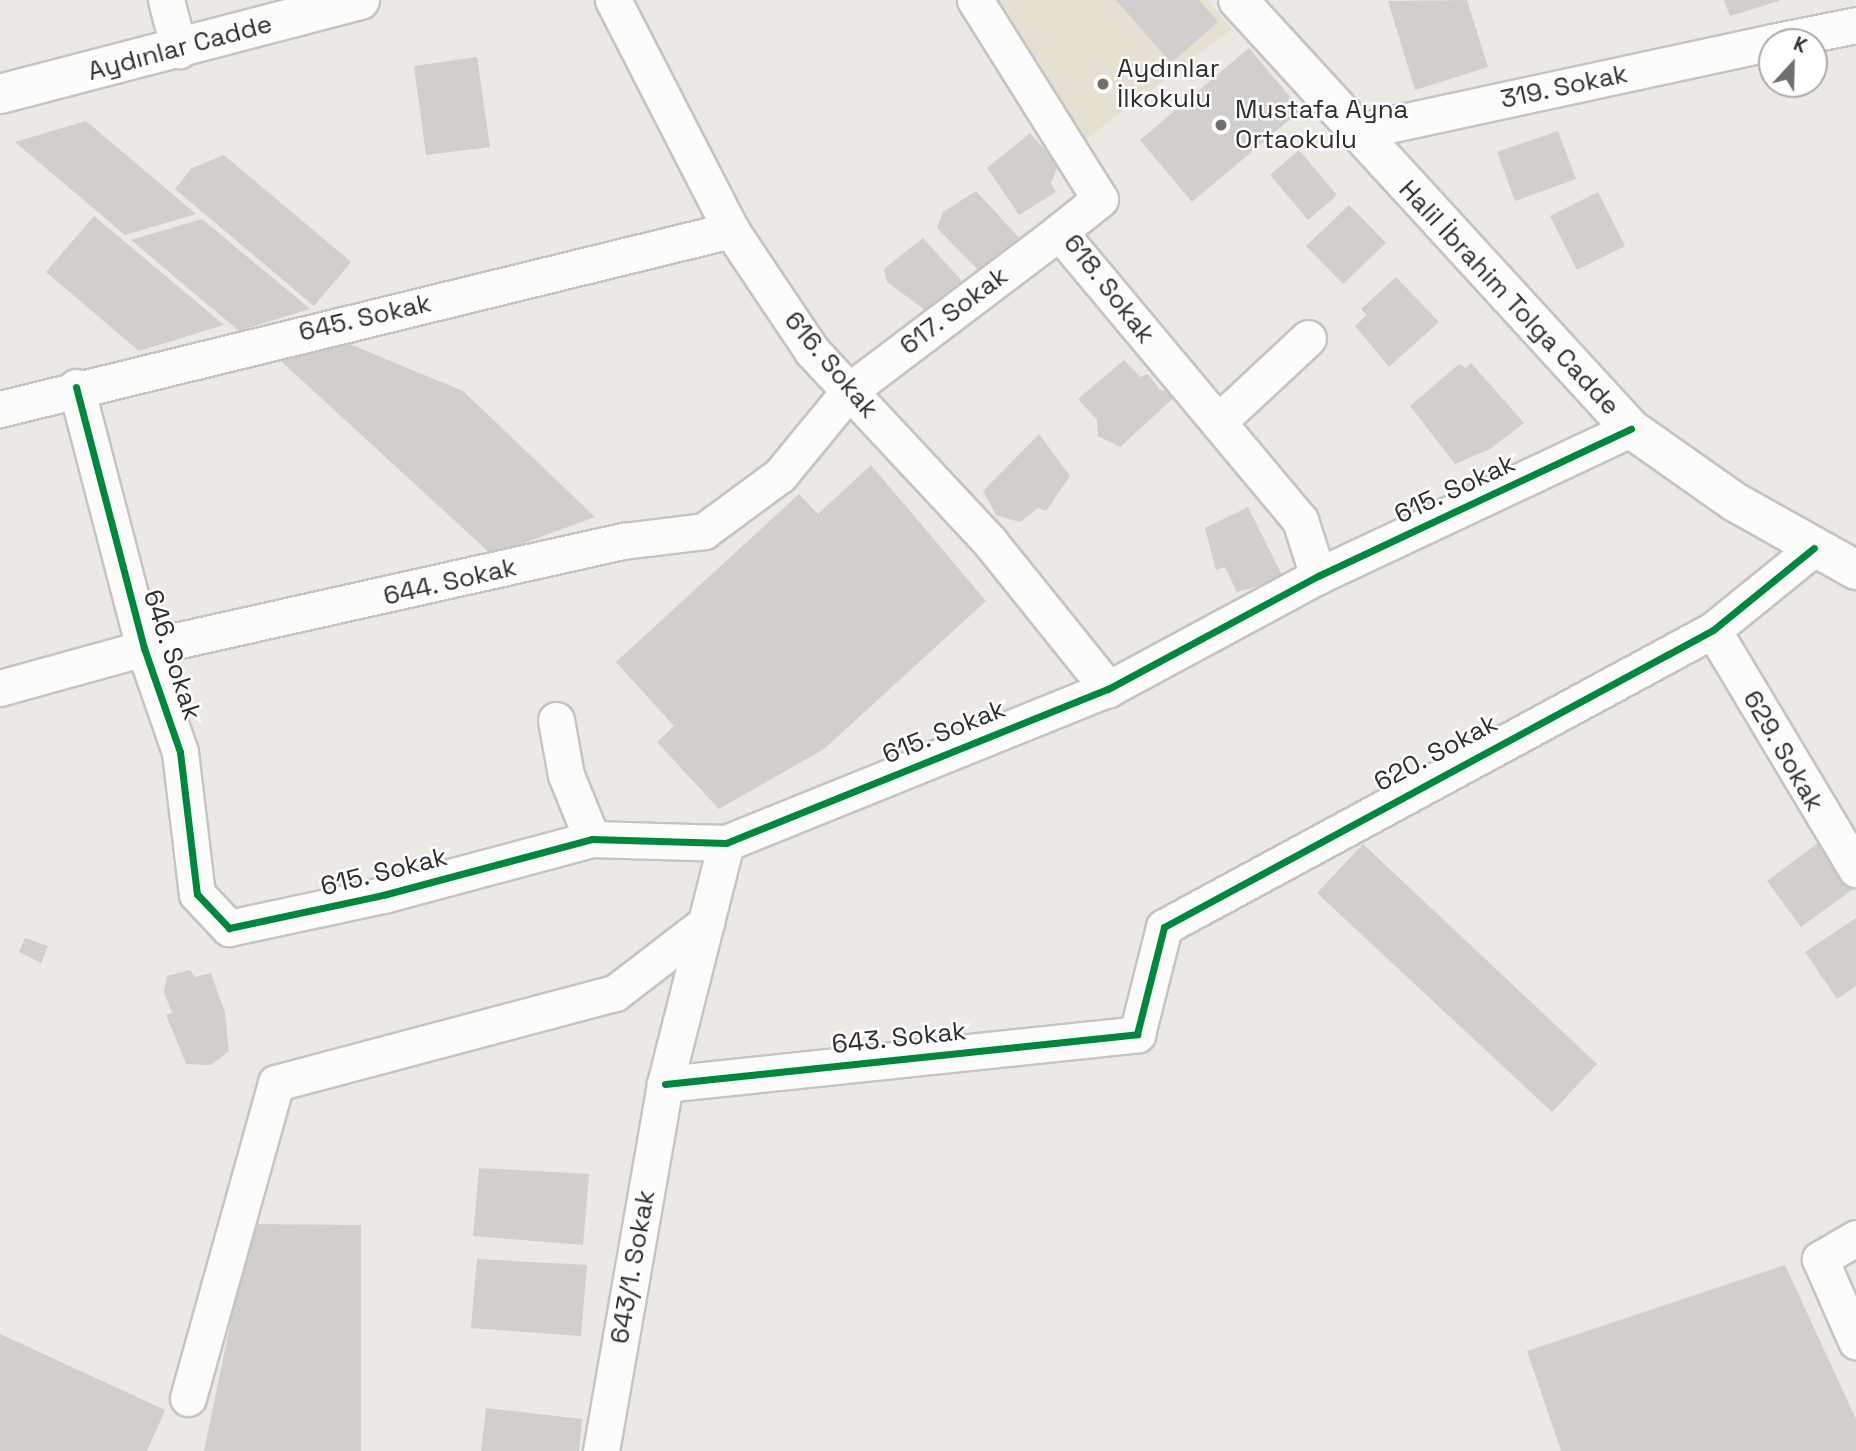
<!DOCTYPE html>
<html>
<head>
<meta charset="utf-8">
<style>
	body { margin:0 }
	#map { position:relative; width:1856px; height:1451px; overflow:hidden; background:#ece8e4; font-family:"Space Grotesk",sans-serif }
	div>[style] { position:absolute }
	[style*='--x'] { left:calc(var(--x)*1px); top:calc(var(--y)*1px); width:calc(var(--w)*1px); rotate:calc(var(--a)*1deg) }
	.education>* { inset:0; background:#e6e0d3 }
	.building>* { inset:0; background:#d1cecb }
	.roads { filter:drop-shadow(2px 0 #c5c4c5) drop-shadow(-2px 0 #c5c4c5) drop-shadow(0 2px #c5c4c5) drop-shadow(0 -2px #c5c4c5) }
	.minor>* { height:35px; margin:-17.5px; padding:0 17.5px; transform-origin:17.5px; border-radius:17.5px; background:#fcfcfb }
	.tertiary>* { height:38px; margin:-19px; padding:0 19px; transform-origin:19px; border-radius:19px; background:#fcfcfb }
	.cycleway>* { height:7px; margin:-3.5px; padding:0 3.5px; transform-origin:3.5px; border-radius:3.5px; background:#00873e }
	.dots>* { width:19px; height:19px; translate:-50% -50%; box-sizing:border-box; border:4px solid #fff; border-radius:50% }
	span { translate:-50% -50%; white-space:nowrap; text-align:center; line-height:1.15; -webkit-text-stroke:5px #fff; paint-order:stroke }
	.street-label { font-size:26px; color:#2e2e2e }
	.poi-label { font-size:26px; color:#2e2e2e }
	.left { translate:0 -50%; text-align:left }
	.north { position:absolute; left:1758px; top:28px; width:70px; height:70px; box-sizing:border-box; background:#fff; border:2px solid #ababab; border-radius:50%; rotate:22deg; font-size:19px; font-weight:700; line-height:28px; text-align:center; color:#2e2e2e }
	.north::after { content:''; display:block; margin:auto; width:24px; height:32px; background:#706f6e; clip-path:polygon(50% 0,100% 100%,50% 72%,0 100%) }
</style>
</head>
<body>
<div id="map">
	<div class="education">
		<div style="clip-path:polygon(991px 0,1207px 0,1232px 29px,1085px 140px)"></div>
	</div>
	<div class="building">
		<div style="clip-path:polygon(1116px 0,1199px 0,1218px 22px,1171px 63px)"></div>
		<div style="clip-path:polygon(1467px 0,1488px 67px,1415px 90px,1388px 1px)"></div>
		<div style="clip-path:polygon(1724px 0,1779px 0,1779px 1px,1730px 16px)"></div>
		<div style="clip-path:polygon(1249px 48px,1301px 110px,1192px 202px,1140px 140px)"></div>
		<div style="clip-path:polygon(477px 57px,490px 147px,426px 155px,414px 66px)"></div>
		<div style="clip-path:polygon(86px 121px,196px 214px,125px 235px,15px 142px)"></div>
		<div style="clip-path:polygon(1558px 131px,1576px 179px,1515px 201px,1497px 152px)"></div>
		<div style="clip-path:polygon(1030px 133px,1058px 165px,1051px 184px,1056px 192px,1019px 215px,987px 168px)"></div>
		<div style="clip-path:polygon(1299px 150px,1337px 195px,1308px 220px,1270px 175px)"></div>
		<div style="clip-path:polygon(224px 155px,351px 262px,314px 306px,175px 189px,192px 168px)"></div>
		<div style="clip-path:polygon(976px 191px,1021px 240px,984px 276px,937px 228px,943px 212px)"></div>
		<div style="clip-path:polygon(1598px 192px,1625px 246px,1577px 270px,1550px 216px)"></div>
		<div style="clip-path:polygon(1349px 205px,1386px 243px,1343px 284px,1306px 246px)"></div>
		<div style="clip-path:polygon(94px 216px,224px 325px,139px 351px,46px 272px)"></div>
		<div style="clip-path:polygon(202px 219px,310px 309px,239px 331px,131px 240px)"></div>
		<div style="clip-path:polygon(923px 238px,971px 291px,936px 318px,887px 282px,884px 269px)"></div>
		<div style="clip-path:polygon(1396px 277px,1439px 322px,1389px 367px,1355px 326px,1367px 315px,1361px 309px)"></div>
		<div style="clip-path:polygon(335px 338px,463px 391px,595px 517px,492px 555px,270px 351px)"></div>
		<div style="clip-path:polygon(1124px 360px,1140px 377px,1148px 374px,1160px 390px,1179px 393px,1120px 447px,1098px 436px,1097px 420px,1078px 399px)"></div>
		<div style="clip-path:polygon(1471px 363px,1524px 423px,1490px 449px,1455px 464px,1410px 406px,1459px 364px,1466px 368px)"></div>
		<div style="clip-path:polygon(1039px 434px,1070px 476px,1046px 511px,1038px 508px,1020px 522px,996px 515px,983px 491px)"></div>
		<div style="clip-path:polygon(871px 465px,986px 601px,824px 749px,719px 809px,657px 742px,674px 726px,616px 662px,799px 494px,818px 514px)"></div>
		<div style="clip-path:polygon(1248px 507px,1284px 579px,1237px 592px,1225px 567px,1216px 570px,1205px 528px)"></div>
		<div style="clip-path:polygon(1818px 843px,1853px 889px,1801px 927px,1767px 881px)"></div>
		<div style="clip-path:polygon(1363px 844px,1597px 1064px,1552px 1112px,1317px 893px)"></div>
		<div style="clip-path:polygon(1856px 918px,1856px 986px,1837px 999px,1805px 952px)"></div>
		<div style="clip-path:polygon(25px 938px,48px 946px,41px 963px,19px 952px)"></div>
		<div style="clip-path:polygon(190px 970px,195px 977px,211px 973px,225px 1013px,229px 1051px,211px 1065px,186px 1064px,166px 1015px,172px 1013px,164px 992px,167px 976px)"></div>
		<div style="clip-path:polygon(479px 1168px,589px 1174px,583px 1245px,473px 1236px)"></div>
		<div style="clip-path:polygon(251px 1224px,361px 1225px,361px 1451px,204px 1451px)"></div>
		<div style="clip-path:polygon(477px 1259px,587px 1265px,581px 1336px,471px 1328px)"></div>
		<div style="clip-path:polygon(1785px 1265px,1856px 1419px,1856px 1451px,1561px 1451px,1527px 1351px)"></div>
		<div style="clip-path:polygon(0 1334px,165px 1410px,147px 1451px,0 1451px)"></div>
		<div style="clip-path:polygon(486px 1408px,582px 1419px,579px 1451px,481px 1451px)"></div>
	</div>
	<div class="roads">
		<div class="minor">
			<div style="--x:166;--y:0;--w:52;--a:75.4"></div>
			<div style="--x:613;--y:0;--w:259;--a:62.8"></div>
			<div style="--x:731;--y:230;--w:146;--a:56.2"></div>
			<div style="--x:812;--y:351;--w:261;--a:47"></div>
			<div style="--x:990;--y:542;--w:189;--a:51.2"></div>
			<div style="--x:975;--y:0;--w:235;--a:57.9"></div>
			<div style="--x:1100;--y:199;--w:53;--a:141.2"></div>
			<div style="--x:1059;--y:232;--w:376;--a:50.1"></div>
			<div style="--x:1300;--y:520;--w:59;--a:72.2"></div>
			<div style="--x:1772;--y:42;--w:86;--a:-11.4"></div>
			<div style="--x:1356;--y:132;--w:426;--a:-12.2"></div>
			<div style="--x:76;--y:387;--w:270;--a:75.4"></div>
			<div style="--x:144;--y:648;--w:110;--a:70.9"></div>
			<div style="--x:180;--y:752;--w:143;--a:83.2"></div>
			<div style="--x:197;--y:894;--w:47;--a:46.7"></div>
			<div style="--x:229;--y:928;--w:157;--a:-12.1"></div>
			<div style="--x:383;--y:895;--w:216;--a:-15"></div>
			<div style="--x:592;--y:839;--w:134;--a:1.7"></div>
			<div style="--x:726;--y:843;--w:412;--a:-22"></div>
			<div style="--x:1108;--y:689;--w:238;--a:-28.3"></div>
			<div style="--x:1318;--y:576;--w:346;--a:-25.2"></div>
			<div style="--x:0;--y:409;--w:753;--a:-13.76"></div>
			<div style="--x:1218;--y:422;--w:123;--a:-43"></div>
			<div style="--x:1713;--y:630;--w:279;--a:59.1"></div>
			<div style="--x:0;--y:688;--w:149;--a:-15.5"></div>
			<div style="--x:144;--y:648;--w:491;--a:-12.6"></div>
			<div style="--x:623;--y:541;--w:82;--a:-7"></div>
			<div style="--x:704;--y:531;--w:94;--a:-36.4"></div>
			<div style="--x:780;--y:475;--w:109;--a:-50.6"></div>
			<div style="--x:849;--y:391;--w:263;--a:-37.1"></div>
			<div style="--x:556;--y:720;--w:56;--a:79.7"></div>
			<div style="--x:566;--y:775;--w:69;--a:67.9"></div>
			<div style="--x:665;--y:1084;--w:475;--a:-6"></div>
			<div style="--x:1137;--y:1034;--w:110;--a:-75.8"></div>
			<div style="--x:1164;--y:927;--w:624;--a:-28.41"></div>
			<div style="--x:1713;--y:630;--w:130;--a:-39.1"></div>
			<div style="--x:1856;--y:1238;--w:42;--a:149.7"></div>
			<div style="--x:1820;--y:1259;--w:90;--a:66.3"></div>
			<div style="--x:188;--y:1398;--w:327;--a:-74.4"></div>
			<div style="--x:276;--y:1083;--w:351;--a:-14.9"></div>
			<div style="--x:615;--y:993;--w:115;--a:-37.6"></div>
			<div style="--x:601;--y:1451;--w:373;--a:-80.1"></div>
			<div style="--x:665;--y:1084;--w:249;--a:-75.8"></div>
		</div>
		<div class="tertiary">
			<div style="--x:1238;--y:0;--w:582;--a:47.51"></div>
			<div style="--x:1631;--y:429;--w:127;--a:35.1"></div>
			<div style="--x:1735;--y:502;--w:139;--a:29.3"></div>
			<div style="--x:0;--y:94;--w:372;--a:-14.6"></div>
		</div>
	</div>
	<div class="cycleway">
		<div style="--x:76;--y:387;--w:270;--a:75.4"></div>
		<div style="--x:144;--y:648;--w:110;--a:70.9"></div>
		<div style="--x:180;--y:752;--w:143;--a:83.2"></div>
		<div style="--x:197;--y:894;--w:47;--a:46.7"></div>
		<div style="--x:229;--y:928;--w:157;--a:-12.1"></div>
		<div style="--x:383;--y:895;--w:216;--a:-15"></div>
		<div style="--x:592;--y:839;--w:134;--a:1.7"></div>
		<div style="--x:726;--y:843;--w:412;--a:-22"></div>
		<div style="--x:1108;--y:689;--w:238;--a:-28.3"></div>
		<div style="--x:1318;--y:576;--w:346;--a:-25.2"></div>
		<div style="--x:665;--y:1084;--w:475;--a:-6"></div>
		<div style="--x:1137;--y:1034;--w:110;--a:-75.8"></div>
		<div style="--x:1164;--y:927;--w:624;--a:-28.41"></div>
		<div style="--x:1713;--y:630;--w:130;--a:-39.1"></div>
	</div>
	<div class="dots">
		<div style="left:1103px;top:84px;background:#706f6e"></div>
		<div style="left:1221px;top:125px;background:#706f6e"></div>
	</div>
	<div class="street-label">
		<span style="left:180px;top:48px;rotate:-15deg">Aydınlar Cadde</span>
		<span style="left:1564px;top:87px;rotate:-12deg">319. Sokak</span>
		<span style="left:1109px;top:289px;rotate:52deg">618. Sokak</span>
		<span style="left:1509px;top:298px;rotate:47deg">Halil İbrahim Tolga Cadde</span>
		<span style="left:954px;top:311px;rotate:-37deg">617. Sokak</span>
		<span style="left:365px;top:318px;rotate:-13deg">645. Sokak</span>
		<span style="left:831px;top:365px;rotate:50deg">616. Sokak</span>
		<span style="left:1455px;top:489px;rotate:-25deg">615. Sokak</span>
		<span style="left:450px;top:582px;rotate:-13deg">644. Sokak</span>
		<span style="left:172px;top:655px;rotate:72deg">646. Sokak</span>
		<span style="left:944px;top:732px;rotate:-22deg">615. Sokak</span>
		<span style="left:1783px;top:751px;rotate:60deg">629. Sokak</span>
		<span style="left:1436px;top:753px;rotate:-28deg">620. Sokak</span>
		<span style="left:384px;top:872px;rotate:-14deg">615. Sokak</span>
		<span style="left:899px;top:1038px;rotate:-6deg">643. Sokak</span>
		<span style="left:633px;top:1267px;rotate:-80deg">643/1. Sokak</span>
	</div>
	<div class="poi-label">
		<span class="left" style="left:1117px;top:84px">Aydınlar<br>İlkokulu</span>
		<span class="left" style="left:1235px;top:125px">Mustafa Ayna<br>Ortaokulu</span>
	</div>
	<div class="north">K</div>
</div>
</body>
</html>
